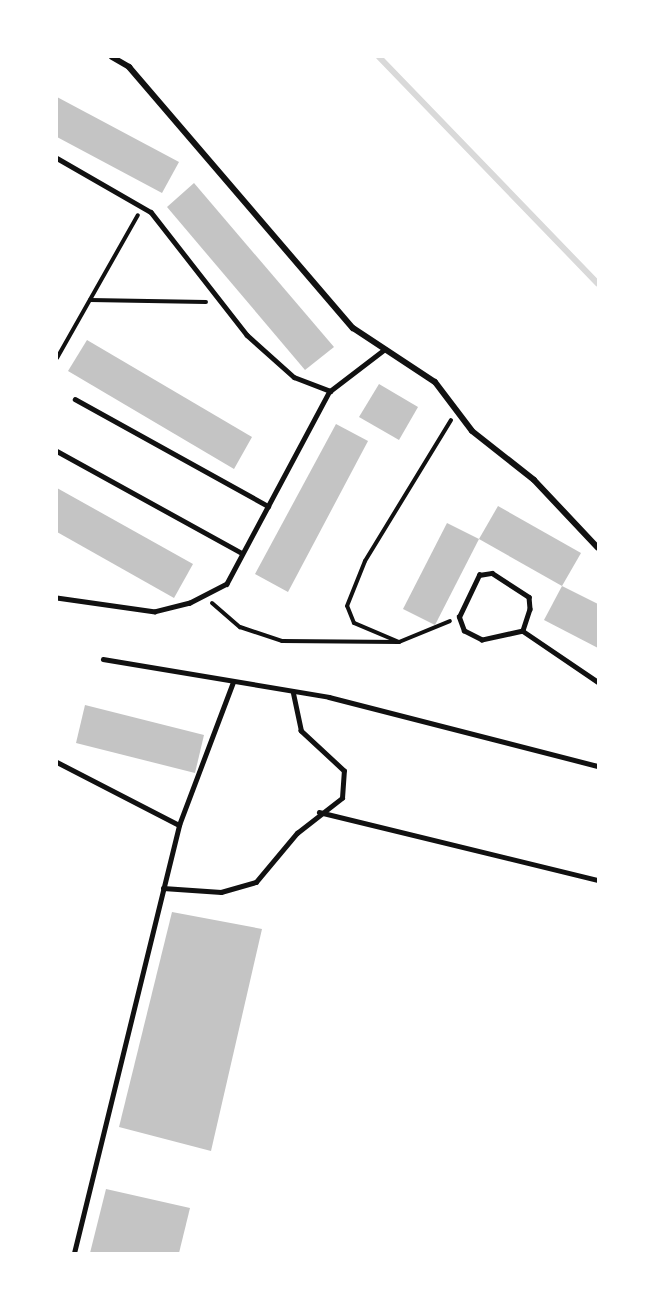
<!DOCTYPE html>
<html>
<head>
<meta charset="utf-8">
<style>
	body { margin:0 }
	#map { position:relative; width:655px; height:1310px; overflow:hidden; background:#fff; font-family:Montserrat,sans-serif }
	div>[style] { position:absolute }
	[style*='--x'] { left:calc(var(--x)*1px); top:calc(var(--y)*1px); width:calc(var(--w)*1px); rotate:calc(var(--a)*1deg) }
	.stream>* { height:6px; margin:-3px; padding:0 3px; transform-origin:3px; border-radius:3px; background:#d9d9d9 }
	.building>* { inset:0; background:#c4c4c4 }
	.path>* { height:4px; margin:-2px; padding:0 2px; transform-origin:2px; border-radius:2px; background:#111 }
	.service>* { height:4.5px; margin:-2.25px; padding:0 2.25px; transform-origin:2.25px; border-radius:2.25px; background:#111 }
	.minor>* { height:6px; margin:-3px; padding:0 3px; transform-origin:3px; border-radius:3px; background:#111 }
	span { translate:-50% -50%; white-space:nowrap; text-align:center; line-height:1.15; -webkit-text-stroke:4.5px #fff; paint-order:stroke }
	.frame { position:absolute; inset:0; border:58px solid #fff; pointer-events:none }
</style>
</head>
<body>
<div id="map">
	<div class="stream">
		<div style="--x:379;--y:57;--w:315;--a:46"></div>
	</div>
	<div class="building">
		<div style="clip-path:polygon(57px 97px,179px 162px,162px 193px,57px 137px)"></div>
		<div style="clip-path:polygon(194px 183px,334px 347px,305px 370px,167px 207px)"></div>
		<div style="clip-path:polygon(87px 340px,252px 437px,234px 469px,68px 371px)"></div>
		<div style="clip-path:polygon(379px 384px,418px 407px,399px 440px,359px 417px)"></div>
		<div style="clip-path:polygon(336px 424px,368px 441px,288px 592px,255px 574px)"></div>
		<div style="clip-path:polygon(57px 488px,193px 564px,174px 598px,57px 532px)"></div>
		<div style="clip-path:polygon(498px 506px,581px 553px,562px 586px,479px 539px)"></div>
		<div style="clip-path:polygon(447px 523px,479px 539px,435px 625px,403px 609px)"></div>
		<div style="clip-path:polygon(562px 586px,598px 604px,598px 648px,544px 620px)"></div>
		<div style="clip-path:polygon(85px 705px,204px 735px,195px 773px,76px 743px)"></div>
		<div style="clip-path:polygon(172px 912px,262px 929px,211px 1151px,119px 1127px)"></div>
		<div style="clip-path:polygon(106px 1189px,190px 1208px,179px 1253px,90px 1253px)"></div>
	</div>
	<div class="path">
		<div style="--x:90;--y:300;--w:116;--a:1"></div>
		<div style="--x:57;--y:358;--w:164;--a:-60.5"></div>
		<div style="--x:212;--y:603;--w:37;--a:41"></div>
		<div style="--x:240;--y:627;--w:44;--a:18.4"></div>
		<div style="--x:282;--y:641;--w:117;--a:0.5"></div>
		<div style="--x:399;--y:642;--w:55;--a:-22.4"></div>
		<div style="--x:399;--y:642;--w:49;--a:-157.1"></div>
		<div style="--x:354;--y:623;--w:18;--a:-112"></div>
		<div style="--x:347;--y:606;--w:48;--a:-68.2"></div>
		<div style="--x:365;--y:561;--w:165;--a:-58.6"></div>
	</div>
	<div class="service">
		<div style="--x:57;--y:158;--w:108;--a:29.9"></div>
		<div style="--x:151;--y:212;--w:156;--a:52"></div>
		<div style="--x:247;--y:335;--w:63;--a:41.8"></div>
		<div style="--x:294;--y:377;--w:39;--a:21"></div>
		<div style="--x:330;--y:391;--w:219;--a:118.1"></div>
		<div style="--x:227;--y:584;--w:42;--a:152.8"></div>
		<div style="--x:190;--y:603;--w:36;--a:166"></div>
		<div style="--x:155;--y:612;--w:99;--a:-171.9"></div>
		<div style="--x:330;--y:391;--w:69;--a:-37.4"></div>
		<div style="--x:75;--y:399;--w:221;--a:29"></div>
		<div style="--x:57;--y:451;--w:211;--a:28.9"></div>
		<div style="--x:492;--y:573;--w:44;--a:33"></div>
		<div style="--x:529;--y:597;--w:12;--a:85"></div>
		<div style="--x:530;--y:609;--w:23;--a:108"></div>
		<div style="--x:523;--y:631;--w:42;--a:167.6"></div>
		<div style="--x:482;--y:640;--w:20;--a:-153"></div>
		<div style="--x:464;--y:631;--w:15;--a:-110"></div>
		<div style="--x:459;--y:617;--w:47;--a:-64.5"></div>
		<div style="--x:479;--y:575;--w:13;--a:-9"></div>
		<div style="--x:523;--y:631;--w:91;--a:34.2"></div>
		<div style="--x:103;--y:659;--w:229;--a:9.5"></div>
		<div style="--x:329;--y:697;--w:278;--a:14.4"></div>
		<div style="--x:57;--y:762;--w:137;--a:27.3"></div>
		<div style="--x:319;--y:812;--w:287;--a:13.7"></div>
		<div style="--x:163;--y:888;--w:58;--a:3.9"></div>
		<div style="--x:221;--y:892;--w:36;--a:-16"></div>
		<div style="--x:256;--y:882;--w:64;--a:-50.1"></div>
		<div style="--x:297;--y:833;--w:57;--a:-37.9"></div>
		<div style="--x:342;--y:798;--w:27;--a:-86"></div>
		<div style="--x:344;--y:771;--w:59;--a:-137.1"></div>
		<div style="--x:301;--y:731;--w:40;--a:-102"></div>
		<div style="--x:74;--y:1253;--w:441;--a:-76.2"></div>
		<div style="--x:179;--y:825;--w:153;--a:-69.3"></div>
	</div>
	<div class="minor">
		<div style="--x:112;--y:57;--w:20;--a:30"></div>
		<div style="--x:129;--y:67;--w:344;--a:49.4"></div>
		<div style="--x:353;--y:328;--w:98;--a:33.4"></div>
		<div style="--x:435;--y:382;--w:61;--a:52.9"></div>
		<div style="--x:472;--y:431;--w:79;--a:38.3"></div>
		<div style="--x:534;--y:480;--w:93;--a:46.7"></div>
	</div>
	<div class="frame"></div>
</div>
</body>
</html>
